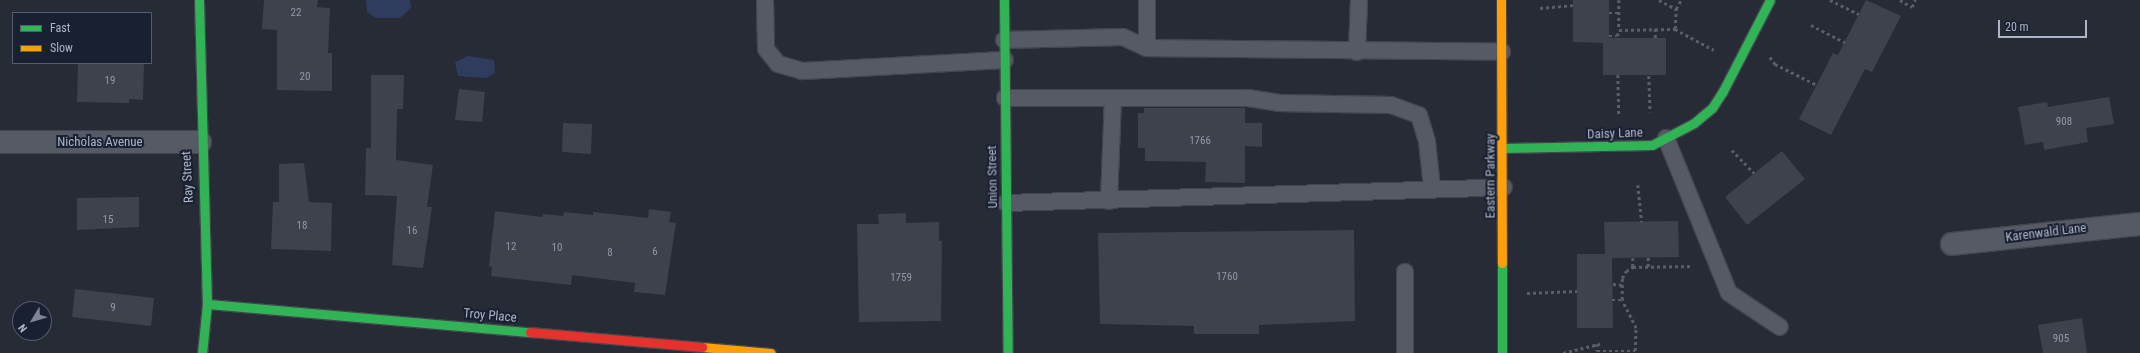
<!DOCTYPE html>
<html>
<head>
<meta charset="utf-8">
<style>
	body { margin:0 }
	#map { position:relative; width:2140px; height:353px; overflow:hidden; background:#262b36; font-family:"Roboto Condensed",sans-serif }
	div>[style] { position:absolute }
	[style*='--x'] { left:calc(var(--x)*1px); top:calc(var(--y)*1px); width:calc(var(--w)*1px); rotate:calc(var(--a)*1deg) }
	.water>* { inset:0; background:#303c5e }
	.building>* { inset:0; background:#3e424c }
	.path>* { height:2.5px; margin-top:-1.25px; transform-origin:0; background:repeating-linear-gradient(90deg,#5a5e67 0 3px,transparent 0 6px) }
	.roads { filter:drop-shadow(1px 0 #43464f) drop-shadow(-1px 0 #43464f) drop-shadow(0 1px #43464f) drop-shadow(0 -1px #43464f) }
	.lane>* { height:16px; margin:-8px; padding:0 8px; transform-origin:8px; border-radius:8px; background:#565a64 }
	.street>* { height:22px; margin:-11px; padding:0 11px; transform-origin:11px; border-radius:11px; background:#565a64 }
	.fast>* { height:9px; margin:-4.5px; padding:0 4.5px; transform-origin:4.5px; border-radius:4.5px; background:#30b455 }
	.slow>* { height:9px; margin:-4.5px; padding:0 4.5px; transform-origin:4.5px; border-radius:4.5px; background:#ff9f0a }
	.jam>* { height:9px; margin:-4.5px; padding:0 4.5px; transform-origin:4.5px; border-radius:4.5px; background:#e5322d }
	span { translate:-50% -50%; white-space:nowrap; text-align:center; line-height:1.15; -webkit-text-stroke:4px #192031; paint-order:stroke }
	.number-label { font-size:11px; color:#9398a9 }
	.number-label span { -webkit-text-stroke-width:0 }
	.street-label { font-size:13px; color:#afb5c8 }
	.legend { position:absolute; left:12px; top:12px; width:140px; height:52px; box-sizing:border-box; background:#192031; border:1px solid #555c6d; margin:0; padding:5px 7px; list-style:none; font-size:12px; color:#afb5c8 }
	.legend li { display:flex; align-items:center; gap:8px; height:20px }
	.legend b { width:20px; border:1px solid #555c6d }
	.north { position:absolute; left:12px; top:301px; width:40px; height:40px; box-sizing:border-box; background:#192031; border:1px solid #555c6d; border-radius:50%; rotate:232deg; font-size:11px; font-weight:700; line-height:16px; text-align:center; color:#afb5c8 }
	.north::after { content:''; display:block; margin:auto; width:14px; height:18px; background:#7f8595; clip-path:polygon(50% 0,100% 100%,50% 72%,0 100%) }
	.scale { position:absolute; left:1998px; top:20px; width:89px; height:18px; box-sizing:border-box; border:2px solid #afb5c8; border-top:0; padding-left:5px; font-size:12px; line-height:14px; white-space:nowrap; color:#afb5c8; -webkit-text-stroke:3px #192031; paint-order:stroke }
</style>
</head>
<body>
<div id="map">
	<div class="water">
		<div style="clip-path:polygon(366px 0,410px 0,411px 8px,400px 18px,376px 18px,367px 12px)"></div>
		<div style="clip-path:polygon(468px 56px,494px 60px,495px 73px,486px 78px,458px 76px,455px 62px)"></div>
	</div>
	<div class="building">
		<div style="clip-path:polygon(264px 0,318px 0,317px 7px,330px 8px,328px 53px,332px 53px,332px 91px,277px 90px,277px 30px,262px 29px)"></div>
		<div style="clip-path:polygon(1573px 0,1609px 0,1609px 38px,1666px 38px,1666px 75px,1603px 75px,1603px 43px,1573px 42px)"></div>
		<div style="clip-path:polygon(1866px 0,1901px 16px,1872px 72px,1865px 69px,1831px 135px,1799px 119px,1833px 53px,1838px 55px)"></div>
		<div style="clip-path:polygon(78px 63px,144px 63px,143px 100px,129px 99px,129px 103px,77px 102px)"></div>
		<div style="clip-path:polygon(371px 75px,404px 75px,403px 109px,397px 109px,396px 160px,433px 165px,427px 207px,432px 207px,423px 268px,392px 265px,397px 196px,365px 195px,366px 148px,371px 148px)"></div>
		<div style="clip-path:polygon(459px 89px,485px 92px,482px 122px,455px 120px)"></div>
		<div style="clip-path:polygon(2109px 97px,2114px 124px,2086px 128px,2088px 142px,2044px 150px,2043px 142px,2025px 145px,2018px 107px,2047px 102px,2048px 107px)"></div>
		<div style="clip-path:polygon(1144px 108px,1245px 108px,1245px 123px,1262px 123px,1262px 147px,1245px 146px,1245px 183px,1205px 182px,1206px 162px,1145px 161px,1145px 148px,1138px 148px,1138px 113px,1144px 113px)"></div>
		<div style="clip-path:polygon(563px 123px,592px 124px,591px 154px,562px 152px)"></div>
		<div style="clip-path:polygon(1782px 151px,1805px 179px,1747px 225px,1725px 197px)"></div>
		<div style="clip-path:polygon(304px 163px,309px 202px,332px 203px,331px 251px,271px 249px,273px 202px,279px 202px,279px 164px)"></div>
		<div style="clip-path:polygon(139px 197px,139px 227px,77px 230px,77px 198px)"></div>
		<div style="clip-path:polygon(649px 209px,671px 212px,669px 222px,676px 223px,665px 295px,634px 292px,635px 283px,572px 275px,571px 285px,491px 276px,492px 267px,489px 266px,495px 211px,542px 217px,543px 214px,563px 216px,564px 212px,593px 215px,593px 212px,648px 218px)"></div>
		<div style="clip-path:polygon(906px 213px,906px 223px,939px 222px,939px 241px,942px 241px,941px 321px,859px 322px,857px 224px,879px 224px,878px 214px)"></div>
		<div style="clip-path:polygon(1678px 221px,1679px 257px,1612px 258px,1613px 328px,1577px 328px,1577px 254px,1605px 254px,1604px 222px)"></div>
		<div style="clip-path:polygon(1354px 230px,1355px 321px,1259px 325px,1259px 334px,1194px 334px,1194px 326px,1100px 324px,1098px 233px)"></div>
		<div style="clip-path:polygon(75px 289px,154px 298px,151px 326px,72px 317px)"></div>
		<div style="clip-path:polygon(2082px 318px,2087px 353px,2043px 353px,2038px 325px)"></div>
	</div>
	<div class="path">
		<div style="--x:1619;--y:0;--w:30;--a:90"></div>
		<div style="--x:1619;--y:30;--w:56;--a:-1"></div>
		<div style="--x:1675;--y:29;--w:44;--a:28.3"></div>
		<div style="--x:1659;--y:0;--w:19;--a:28"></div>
		<div style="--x:1830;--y:0;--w:32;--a:26"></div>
		<div style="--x:1900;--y:0;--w:14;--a:30"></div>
		<div style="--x:1912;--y:7;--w:8;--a:-67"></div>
		<div style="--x:1540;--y:8;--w:33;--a:-5"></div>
		<div style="--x:1609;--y:13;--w:10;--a:0"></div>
		<div style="--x:1811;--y:25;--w:38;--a:27"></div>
		<div style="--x:1675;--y:29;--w:20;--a:-87"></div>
		<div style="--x:1676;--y:9;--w:10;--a:-61"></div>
		<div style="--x:1609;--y:36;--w:8;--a:0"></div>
		<div style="--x:1617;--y:36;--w:6;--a:-72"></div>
		<div style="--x:1655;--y:38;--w:9;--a:-90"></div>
		<div style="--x:1770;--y:57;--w:9;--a:54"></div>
		<div style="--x:1775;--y:64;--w:47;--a:26.6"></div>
		<div style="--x:1618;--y:75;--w:40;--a:88.6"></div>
		<div style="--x:1649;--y:76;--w:36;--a:88"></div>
		<div style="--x:1732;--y:150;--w:32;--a:46"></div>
		<div style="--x:1638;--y:185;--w:37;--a:84"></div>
		<div style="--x:1633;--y:258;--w:9;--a:90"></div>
		<div style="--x:1648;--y:267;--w:10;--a:-90"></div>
		<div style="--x:1613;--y:284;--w:9;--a:6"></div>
		<div style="--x:1527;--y:293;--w:50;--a:-2.3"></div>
		<div style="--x:1612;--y:300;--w:10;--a:0"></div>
		<div style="--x:1597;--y:344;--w:7;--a:90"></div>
		<div style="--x:1597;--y:351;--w:38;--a:0"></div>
		<div style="--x:1635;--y:351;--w:23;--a:-88"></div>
		<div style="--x:1636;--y:328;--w:31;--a:-117"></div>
		<div style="--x:1622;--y:300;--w:22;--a:-90"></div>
		<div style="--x:1622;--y:278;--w:8;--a:-60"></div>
		<div style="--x:1626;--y:271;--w:8;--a:-30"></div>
		<div style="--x:1633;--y:267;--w:60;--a:-1"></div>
		<div style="--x:1563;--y:353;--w:38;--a:-14"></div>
	</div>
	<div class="roads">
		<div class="lane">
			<div style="--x:765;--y:0;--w:49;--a:88.8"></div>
			<div style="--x:766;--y:49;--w:19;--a:51"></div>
			<div style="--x:778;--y:64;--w:25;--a:16"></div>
			<div style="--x:802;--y:71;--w:203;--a:-3.1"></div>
			<div style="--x:1147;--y:0;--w:48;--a:90"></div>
			<div style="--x:1004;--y:40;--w:119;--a:-1.4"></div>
			<div style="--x:1123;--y:37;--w:26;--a:25"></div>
			<div style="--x:1147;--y:48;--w:355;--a:0.6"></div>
			<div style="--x:1357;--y:52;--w:52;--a:-87.8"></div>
			<div style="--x:1005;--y:98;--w:243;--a:0"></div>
			<div style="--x:1248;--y:98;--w:30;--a:9"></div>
			<div style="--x:1278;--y:103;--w:113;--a:1"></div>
			<div style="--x:1391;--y:105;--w:30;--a:20"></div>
			<div style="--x:1419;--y:115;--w:27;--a:73"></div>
			<div style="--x:1427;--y:141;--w:47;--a:83.9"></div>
			<div style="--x:1666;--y:138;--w:167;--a:67.9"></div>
			<div style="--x:1729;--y:293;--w:61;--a:33.7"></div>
			<div style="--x:1109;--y:201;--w:103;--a:-87.8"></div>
			<div style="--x:1006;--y:203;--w:498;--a:-1.8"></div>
			<div style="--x:1405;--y:353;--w:81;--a:-90"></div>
		</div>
		<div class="street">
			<div style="--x:0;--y:142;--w:200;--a:0"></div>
			<div style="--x:1952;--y:244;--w:189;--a:-6.1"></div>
		</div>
		<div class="fast">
			<div style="--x:199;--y:0;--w:304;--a:88.5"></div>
			<div style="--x:207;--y:304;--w:49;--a:95.8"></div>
			<div style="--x:1004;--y:0;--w:353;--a:89.4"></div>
			<div style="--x:1504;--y:148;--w:148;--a:-1.2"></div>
			<div style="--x:1652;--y:145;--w:47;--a:-27.6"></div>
			<div style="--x:1694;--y:123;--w:23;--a:-40"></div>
			<div style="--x:1712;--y:108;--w:20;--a:-57"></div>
			<div style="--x:1723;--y:91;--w:102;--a:-62.7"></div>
			<div style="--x:1502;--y:263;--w:90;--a:90"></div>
			<div style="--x:207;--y:304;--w:324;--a:5"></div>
		</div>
		<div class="slow">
			<div style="--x:1501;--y:0;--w:263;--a:89.8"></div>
			<div style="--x:702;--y:347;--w:69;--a:5"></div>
		</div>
		<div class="jam">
			<div style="--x:530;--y:332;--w:173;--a:5"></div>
		</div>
	</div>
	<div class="number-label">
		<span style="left:296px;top:13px">22</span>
		<span style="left:305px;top:77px">20</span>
		<span style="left:110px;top:81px">19</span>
		<span style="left:2064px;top:122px">908</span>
		<span style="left:1200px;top:141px">1766</span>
		<span style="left:108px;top:220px">15</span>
		<span style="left:302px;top:226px">18</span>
		<span style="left:412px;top:231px">16</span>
		<span style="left:511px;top:247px">12</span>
		<span style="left:557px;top:248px">10</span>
		<span style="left:655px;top:252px">6</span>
		<span style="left:610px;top:253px">8</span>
		<span style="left:1227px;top:277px">1760</span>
		<span style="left:901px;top:278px">1759</span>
		<span style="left:113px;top:308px">9</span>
		<span style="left:2061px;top:339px">905</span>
	</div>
	<div class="street-label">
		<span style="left:1615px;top:134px;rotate:-2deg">Daisy Lane</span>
		<span style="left:100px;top:142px">Nicholas Avenue</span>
		<span style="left:1491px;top:176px;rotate:-90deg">Eastern Parkway</span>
		<span style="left:188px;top:177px;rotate:-93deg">Ray Street</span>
		<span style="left:993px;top:177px;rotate:-91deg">Union Street</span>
		<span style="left:2046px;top:233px;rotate:-7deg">Karenwald Lane</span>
		<span style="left:490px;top:316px;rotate:5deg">Troy Place</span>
	</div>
	<ul class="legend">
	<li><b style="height:5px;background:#30b455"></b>Fast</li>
	<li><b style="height:5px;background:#ff9f0a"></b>Slow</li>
	</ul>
	<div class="north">N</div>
	<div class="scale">20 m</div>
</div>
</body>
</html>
